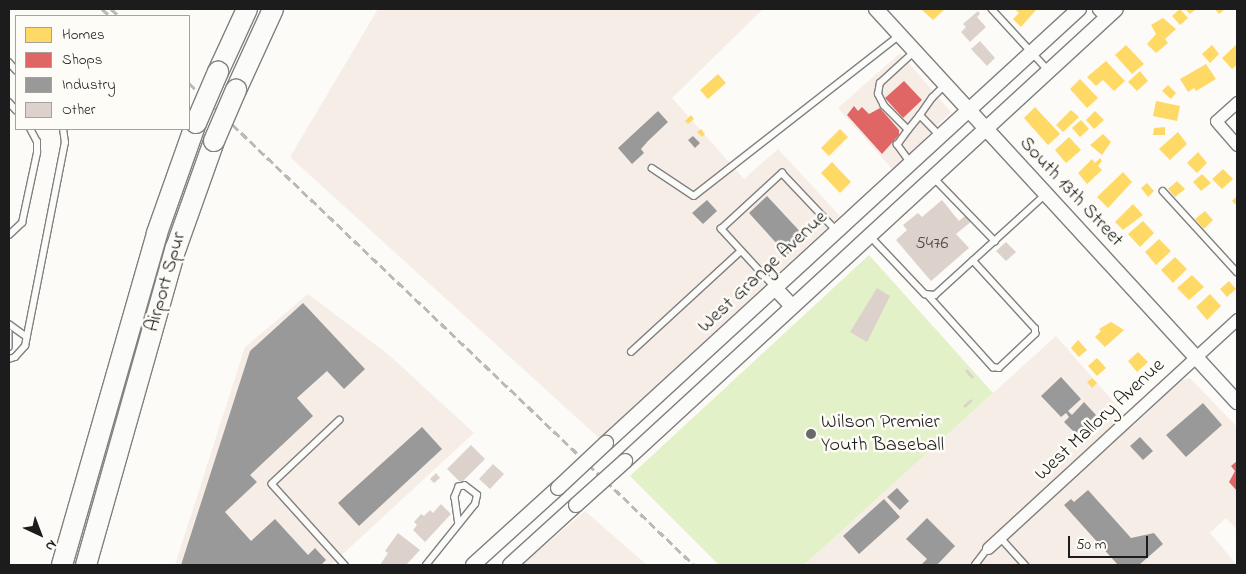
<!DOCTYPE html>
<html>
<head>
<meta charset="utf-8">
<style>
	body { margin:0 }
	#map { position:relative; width:1246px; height:574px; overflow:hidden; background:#fcfbf8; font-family:"Indie Flower",sans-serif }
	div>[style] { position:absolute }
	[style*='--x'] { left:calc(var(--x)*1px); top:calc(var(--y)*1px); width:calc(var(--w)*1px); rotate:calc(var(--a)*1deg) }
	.built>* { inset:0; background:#f6ede6 }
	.green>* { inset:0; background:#e2f1c7 }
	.homes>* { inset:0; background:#ffd966 }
	.shops>* { inset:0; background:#e06666 }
	.industry>* { inset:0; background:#999 }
	.building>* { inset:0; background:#dcd1cb }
	.roads { filter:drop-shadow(1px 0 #81807f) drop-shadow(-1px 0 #81807f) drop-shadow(0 1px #81807f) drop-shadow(0 -1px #81807f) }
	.service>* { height:5.5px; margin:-2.75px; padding:0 2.75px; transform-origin:2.75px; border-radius:2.75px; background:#fbfbf9 }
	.minor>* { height:11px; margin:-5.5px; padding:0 5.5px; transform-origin:5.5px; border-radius:5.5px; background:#fbfbf9 }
	.tertiary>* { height:14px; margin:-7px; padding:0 7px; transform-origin:7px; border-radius:7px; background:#fbfbf9 }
	.motorway>* { height:20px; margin:-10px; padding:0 10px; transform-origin:10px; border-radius:10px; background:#fbfbf9 }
	.rail>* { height:3px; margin-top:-1.5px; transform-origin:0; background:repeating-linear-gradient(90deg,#bbbab8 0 8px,transparent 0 12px) }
	.bridges { filter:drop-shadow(1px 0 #81807f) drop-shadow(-1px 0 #81807f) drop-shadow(0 1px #81807f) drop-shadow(0 -1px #81807f) }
	.tertiary-bridge>* { height:14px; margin:-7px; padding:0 7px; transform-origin:7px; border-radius:7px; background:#fbfbf9 }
	.motorway-bridge>* { height:20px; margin:-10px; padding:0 10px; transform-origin:10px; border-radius:10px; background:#fbfbf9 }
	.dots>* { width:14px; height:14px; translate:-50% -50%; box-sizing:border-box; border:2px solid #fdfcf7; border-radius:50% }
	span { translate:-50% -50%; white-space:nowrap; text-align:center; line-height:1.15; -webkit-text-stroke:5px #fdfcf7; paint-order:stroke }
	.number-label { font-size:18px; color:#4c4948 }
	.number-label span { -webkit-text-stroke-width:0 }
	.street-label { font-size:20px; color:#1c1c1c }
	.poi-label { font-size:20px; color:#1c1c1c }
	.left { translate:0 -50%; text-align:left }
	.frame { position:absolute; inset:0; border:10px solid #1c1c1c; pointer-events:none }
	.legend { position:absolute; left:15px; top:15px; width:175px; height:115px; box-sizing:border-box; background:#fdfcf7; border:1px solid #a3a29f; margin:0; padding:6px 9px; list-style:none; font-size:15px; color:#1c1c1c }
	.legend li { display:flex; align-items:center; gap:10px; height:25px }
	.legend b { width:25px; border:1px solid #a3a29f }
	.north { position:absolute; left:15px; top:509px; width:50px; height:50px; -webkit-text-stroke:4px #fdfcf7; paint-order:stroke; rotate:137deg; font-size:14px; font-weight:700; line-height:20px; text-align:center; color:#1c1c1c }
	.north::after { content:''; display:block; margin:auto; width:18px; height:22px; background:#1c1c1c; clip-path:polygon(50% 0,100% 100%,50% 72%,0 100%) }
	.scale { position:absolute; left:1068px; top:536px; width:80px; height:22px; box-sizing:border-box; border:2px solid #1c1c1c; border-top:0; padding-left:6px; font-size:15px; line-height:18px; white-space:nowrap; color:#1c1c1c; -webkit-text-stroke:4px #fdfcf7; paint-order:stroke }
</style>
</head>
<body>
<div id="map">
	<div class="built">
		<div style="clip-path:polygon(378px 9px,763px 9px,672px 98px,744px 179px,778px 149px,840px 216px,599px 438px,290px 157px)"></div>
		<div style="clip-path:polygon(900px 53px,951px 112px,893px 170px,838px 108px)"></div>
		<div style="clip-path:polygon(308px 294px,389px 355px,474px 433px,331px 565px,175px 565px,245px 347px)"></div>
		<div style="clip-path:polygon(1056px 336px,1134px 425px,1181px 380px,1190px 378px,1237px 427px,1237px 530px,1226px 518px,1210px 533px,1237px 565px,804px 565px)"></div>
		<div style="clip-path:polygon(585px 511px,647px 565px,522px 565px)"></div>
	</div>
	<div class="green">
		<div style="clip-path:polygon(869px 255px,993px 393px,804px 565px,719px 565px,630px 476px)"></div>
	</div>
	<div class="homes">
		<div style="clip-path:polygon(921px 9px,945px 9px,933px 20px)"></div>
		<div style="clip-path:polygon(1015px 9px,1035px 9px,1036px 10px,1021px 27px,1013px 19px,1019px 13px)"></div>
		<div style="clip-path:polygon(1180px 9px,1188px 18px,1180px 25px,1172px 16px)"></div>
		<div style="clip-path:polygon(1185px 9px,1196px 9px,1190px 14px)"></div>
		<div style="clip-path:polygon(1215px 9px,1225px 9px,1219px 14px)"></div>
		<div style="clip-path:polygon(1163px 18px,1176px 29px,1165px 39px,1168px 43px,1156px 53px,1147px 44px,1156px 34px,1151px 25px)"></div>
		<div style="clip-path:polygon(1237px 44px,1237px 65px,1232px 69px,1222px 58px)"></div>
		<div style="clip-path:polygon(1126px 45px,1144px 64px,1132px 74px,1115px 55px)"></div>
		<div style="clip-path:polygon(1212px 45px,1219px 54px,1210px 63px,1202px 54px)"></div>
		<div style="clip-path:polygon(1106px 61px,1125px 81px,1114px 91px,1103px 80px,1096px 86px,1087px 77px)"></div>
		<div style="clip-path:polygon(1206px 64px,1216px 79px,1196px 91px,1194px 88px,1188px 92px,1180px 79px)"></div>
		<div style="clip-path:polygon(1140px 71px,1148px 81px,1137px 91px,1128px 82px)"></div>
		<div style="clip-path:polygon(718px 74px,726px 83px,708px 99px,700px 90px)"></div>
		<div style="clip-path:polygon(1080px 79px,1098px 98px,1087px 108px,1070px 89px)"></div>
		<div style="clip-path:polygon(1168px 85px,1176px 93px,1171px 99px,1162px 91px)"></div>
		<div style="clip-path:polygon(1156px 101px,1180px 106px,1177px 121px,1153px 116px)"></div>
		<div style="clip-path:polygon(1035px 107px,1060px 134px,1048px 145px,1024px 118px)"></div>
		<div style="clip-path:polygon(1071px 110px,1079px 117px,1063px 132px,1056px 125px)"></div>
		<div style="clip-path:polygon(1095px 111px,1104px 120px,1094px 129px,1086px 120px)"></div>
		<div style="clip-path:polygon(691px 115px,694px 119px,688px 124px,685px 121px)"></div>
		<div style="clip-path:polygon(1081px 120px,1089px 129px,1080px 137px,1072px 128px)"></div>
		<div style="clip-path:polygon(1165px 127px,1165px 135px,1153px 135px,1154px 128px)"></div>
		<div style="clip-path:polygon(701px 129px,705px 134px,702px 137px,697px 132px)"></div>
		<div style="clip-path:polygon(840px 129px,848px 137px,829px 156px,821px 148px)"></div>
		<div style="clip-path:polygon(1178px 132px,1187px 144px,1170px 160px,1159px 149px)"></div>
		<div style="clip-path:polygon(1103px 134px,1111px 142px,1102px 155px,1090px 145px)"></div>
		<div style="clip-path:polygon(1069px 137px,1081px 150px,1066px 163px,1055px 150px)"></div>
		<div style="clip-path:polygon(1198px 152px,1207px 163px,1197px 173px,1187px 163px)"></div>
		<div style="clip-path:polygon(1100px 158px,1102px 161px,1098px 166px,1102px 170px,1087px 184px,1078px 173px,1092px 159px,1095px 163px)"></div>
		<div style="clip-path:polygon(832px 162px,851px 182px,840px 193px,821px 173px)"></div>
		<div style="clip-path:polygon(1223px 169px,1233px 179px,1222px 189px,1212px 179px)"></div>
		<div style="clip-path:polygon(1123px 172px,1132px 182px,1108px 208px,1097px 197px)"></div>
		<div style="clip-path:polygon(1202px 174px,1211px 183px,1201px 191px,1193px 182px)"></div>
		<div style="clip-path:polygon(1177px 181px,1185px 189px,1175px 197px,1168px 189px)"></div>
		<div style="clip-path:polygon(1147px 183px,1154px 191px,1148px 197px,1141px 188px)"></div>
		<div style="clip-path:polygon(1237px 196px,1237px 206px,1232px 201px)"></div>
		<div style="clip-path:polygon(1133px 204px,1143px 215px,1123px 230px,1115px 222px)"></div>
		<div style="clip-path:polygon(1205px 211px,1213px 220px,1204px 229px,1195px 219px)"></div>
		<div style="clip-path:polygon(1143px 221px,1154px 233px,1140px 247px,1128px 234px)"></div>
		<div style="clip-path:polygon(1159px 239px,1171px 251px,1156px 265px,1145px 252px)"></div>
		<div style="clip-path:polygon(1175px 257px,1187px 269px,1173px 283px,1161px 270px)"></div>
		<div style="clip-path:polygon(1192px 275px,1204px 287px,1189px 300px,1177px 288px)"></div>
		<div style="clip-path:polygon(1229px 281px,1236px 289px,1227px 297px,1220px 289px)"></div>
		<div style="clip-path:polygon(1210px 294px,1221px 306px,1207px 320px,1196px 307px)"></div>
		<div style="clip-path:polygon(1111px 322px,1124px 330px,1105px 347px,1095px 337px,1101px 331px,1099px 329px)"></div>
		<div style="clip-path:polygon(1078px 340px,1087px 350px,1079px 357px,1071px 348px)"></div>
		<div style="clip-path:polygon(1138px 352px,1148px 362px,1137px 372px,1128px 361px)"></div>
		<div style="clip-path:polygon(1097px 358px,1106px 368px,1097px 376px,1088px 366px)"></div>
		<div style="clip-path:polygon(1092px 378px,1097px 383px,1092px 388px,1087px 382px)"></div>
	</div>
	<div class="shops">
		<div style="clip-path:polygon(904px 81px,922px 100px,903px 118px,885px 98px)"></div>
		<div style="clip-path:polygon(854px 106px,858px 111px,862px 107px,869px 114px,880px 108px,899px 130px,899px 135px,882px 154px,847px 115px)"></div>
		<div style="clip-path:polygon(1237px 461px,1237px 491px,1229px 482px,1235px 471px,1231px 466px)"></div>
	</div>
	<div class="industry">
		<div style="clip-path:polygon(658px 111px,668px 122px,648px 141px,641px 149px,644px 153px,632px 164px,618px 148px)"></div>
		<div style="clip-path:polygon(693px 136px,700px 143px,695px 148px,688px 140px)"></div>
		<div style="clip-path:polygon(767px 196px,806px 238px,787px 255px,749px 213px)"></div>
		<div style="clip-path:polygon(707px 200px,717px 211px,703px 224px,692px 213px)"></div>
		<div style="clip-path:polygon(303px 303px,365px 369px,344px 389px,327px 371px,297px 398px,313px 416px,250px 475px,257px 482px,225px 512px,251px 541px,275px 519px,308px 555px,315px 548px,326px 560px,321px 565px,181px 565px,250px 351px)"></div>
		<div style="clip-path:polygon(1061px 377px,1081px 399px,1068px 411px,1072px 415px,1084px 402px,1096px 415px,1088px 423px,1092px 427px,1080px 438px,1064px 422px,1069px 417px,1066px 413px,1061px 417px,1041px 396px)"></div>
		<div style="clip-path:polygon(1203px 403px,1222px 425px,1186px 457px,1166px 435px)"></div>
		<div style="clip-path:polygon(422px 427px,442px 449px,359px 526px,338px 503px)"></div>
		<div style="clip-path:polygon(1140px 437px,1153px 451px,1143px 460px,1130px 446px)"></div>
		<div style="clip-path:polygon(897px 488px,909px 501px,900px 510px,887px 497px)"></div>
		<div style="clip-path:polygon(1088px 490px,1131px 538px,1154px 533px,1163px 544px,1139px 565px,1118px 565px,1064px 505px,1071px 499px,1074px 502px)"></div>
		<div style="clip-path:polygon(884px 499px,900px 517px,859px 554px,843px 536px)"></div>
		<div style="clip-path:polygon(927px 518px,955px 546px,937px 565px,921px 565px,927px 559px,906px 539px)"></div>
	</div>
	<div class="building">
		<div style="clip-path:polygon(978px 11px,980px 14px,977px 17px,986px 27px,970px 42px,961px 32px,966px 27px,963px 24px)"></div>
		<div style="clip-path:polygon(980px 41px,995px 58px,987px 66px,971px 49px)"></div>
		<div style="clip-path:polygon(942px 200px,959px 221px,967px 214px,973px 220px,956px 234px,969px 248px,931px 281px,896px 240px,907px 230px,903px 225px,918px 213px,922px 217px)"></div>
		<div style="clip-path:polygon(1006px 242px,1016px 252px,1006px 261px,996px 251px)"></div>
		<div style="clip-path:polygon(877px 288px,890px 296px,867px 342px,850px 332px)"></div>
		<div style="clip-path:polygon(967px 369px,974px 377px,972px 379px,965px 371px)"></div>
		<div style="clip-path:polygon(971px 399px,973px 401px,965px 408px,963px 406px)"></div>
		<div style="clip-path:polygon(471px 445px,485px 459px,461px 483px,447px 469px)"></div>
		<div style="clip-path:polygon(493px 464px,504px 474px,490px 489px,479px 479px)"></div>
		<div style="clip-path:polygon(436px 473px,440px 478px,434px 483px,430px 479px)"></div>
		<div style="clip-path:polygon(441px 504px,451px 514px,425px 542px,413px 530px,417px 525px,414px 522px,421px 514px,424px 516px,430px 510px,433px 513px)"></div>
		<div style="clip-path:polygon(398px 533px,420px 550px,406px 565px,380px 565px,388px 553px,385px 551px)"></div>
	</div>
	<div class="roads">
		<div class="service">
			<div style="--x:992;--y:9;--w:83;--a:47.4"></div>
			<div style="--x:9;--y:62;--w:11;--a:49"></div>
			<div style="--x:9;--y:102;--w:11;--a:49"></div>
			<div style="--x:920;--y:115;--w:21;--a:-55"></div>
			<div style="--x:932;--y:98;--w:18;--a:-45"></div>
			<div style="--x:908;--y:130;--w:19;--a:-51"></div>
			<div style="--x:920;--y:115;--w:29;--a:46"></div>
			<div style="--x:911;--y:164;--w:24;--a:-126"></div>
			<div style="--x:897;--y:145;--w:19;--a:-54"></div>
			<div style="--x:908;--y:130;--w:34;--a:-135"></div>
			<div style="--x:884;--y:106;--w:13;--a:-117"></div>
			<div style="--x:878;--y:94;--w:11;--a:-80"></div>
			<div style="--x:880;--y:83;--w:47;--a:-42.4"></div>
			<div style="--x:652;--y:168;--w:50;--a:33.7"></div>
			<div style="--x:694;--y:196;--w:261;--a:-38"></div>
			<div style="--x:934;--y:178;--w:88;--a:45.9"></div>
			<div style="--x:1163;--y:191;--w:110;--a:47.6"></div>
			<div style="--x:9;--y:235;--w:18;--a:-43"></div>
			<div style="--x:22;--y:223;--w:72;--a:-77.9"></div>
			<div style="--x:37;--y:153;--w:11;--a:-90"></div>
			<div style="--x:37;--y:142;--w:15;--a:-118"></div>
			<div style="--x:870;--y:236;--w:80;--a:46.5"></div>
			<div style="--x:925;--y:294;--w:10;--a:6"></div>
			<div style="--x:935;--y:295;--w:150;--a:-42.3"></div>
			<div style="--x:775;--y:288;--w:80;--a:-132.5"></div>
			<div style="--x:721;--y:229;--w:83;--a:-42.6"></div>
			<div style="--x:782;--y:173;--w:80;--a:46.5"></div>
			<div style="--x:929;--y:296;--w:96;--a:48"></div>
			<div style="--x:993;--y:367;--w:6;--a:9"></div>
			<div style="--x:999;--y:368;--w:50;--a:-43.4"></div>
			<div style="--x:1035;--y:334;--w:5;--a:-90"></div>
			<div style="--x:1035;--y:329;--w:92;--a:-132.4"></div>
			<div style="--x:9;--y:324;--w:22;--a:36"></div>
			<div style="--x:9;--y:332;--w:15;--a:90"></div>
			<div style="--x:631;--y:352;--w:149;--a:-42.6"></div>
			<div style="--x:9;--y:359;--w:6;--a:-18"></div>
			<div style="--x:15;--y:357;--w:15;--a:-48"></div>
			<div style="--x:25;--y:346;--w:207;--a:-78.9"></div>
			<div style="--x:65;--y:143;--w:14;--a:-98"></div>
			<div style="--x:340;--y:420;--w:93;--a:136.7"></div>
			<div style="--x:272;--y:484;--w:109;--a:48"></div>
			<div style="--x:1000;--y:537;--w:38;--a:48"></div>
			<div style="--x:426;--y:565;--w:78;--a:-51.2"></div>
			<div style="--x:475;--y:504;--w:9;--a:-77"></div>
			<div style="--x:477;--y:495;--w:15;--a:-143"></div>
			<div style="--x:465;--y:486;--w:6;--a:171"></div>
			<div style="--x:459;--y:487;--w:11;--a:112"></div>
			<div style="--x:455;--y:497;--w:27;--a:82"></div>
			<div style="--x:975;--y:565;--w:21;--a:-53"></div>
		</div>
		<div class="minor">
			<div style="--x:1098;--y:9;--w:11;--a:45"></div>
			<div style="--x:1237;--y:102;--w:28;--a:138"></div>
			<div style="--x:1216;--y:121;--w:32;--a:49"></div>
			<div style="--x:988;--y:548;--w:338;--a:-42.6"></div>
		</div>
		<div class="tertiary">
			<div style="--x:876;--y:9;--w:534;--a:47.43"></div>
			<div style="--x:775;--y:288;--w:25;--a:47"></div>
			<div style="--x:606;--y:443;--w:642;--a:-42.54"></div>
			<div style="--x:625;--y:461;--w:667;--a:-42.63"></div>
			<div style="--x:473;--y:565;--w:115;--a:-42.2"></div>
			<div style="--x:510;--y:565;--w:89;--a:-42.3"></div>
		</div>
		<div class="motorway">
			<div style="--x:218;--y:72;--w:69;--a:-65.3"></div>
			<div style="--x:236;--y:90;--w:89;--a:-65.4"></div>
			<div style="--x:62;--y:565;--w:345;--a:-74"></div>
			<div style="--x:157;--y:233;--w:117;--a:-70.5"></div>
			<div style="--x:86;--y:565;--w:330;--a:-74.2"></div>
			<div style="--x:176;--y:248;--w:114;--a:-70.4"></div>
		</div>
	</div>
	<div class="rail">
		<div style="--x:102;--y:9;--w:11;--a:41"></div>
		<div style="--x:111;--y:9;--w:11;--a:41"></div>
		<div style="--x:189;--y:83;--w:698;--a:43.67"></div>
	</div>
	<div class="bridges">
		<div class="tertiary-bridge">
			<div style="--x:558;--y:488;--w:66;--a:-43.2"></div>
			<div style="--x:576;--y:505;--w:66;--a:-41.9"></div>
		</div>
		<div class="motorway-bridge">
			<div style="--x:196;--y:123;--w:56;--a:-66.7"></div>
			<div style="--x:214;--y:141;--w:56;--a:-66.7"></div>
		</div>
	</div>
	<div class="dots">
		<div style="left:811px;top:434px;background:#6a6a69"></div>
	</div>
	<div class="number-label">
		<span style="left:932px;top:244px">5476</span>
	</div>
	<div class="street-label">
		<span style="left:1071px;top:192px;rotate:47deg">South 13th Street</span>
		<span style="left:763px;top:272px;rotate:-43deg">West Grange Avenue</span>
		<span style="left:166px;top:282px;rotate:-74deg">Airport Spur</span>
		<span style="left:1100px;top:420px;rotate:-43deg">West Mallory Avenue</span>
	</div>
	<div class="poi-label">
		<span class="left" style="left:821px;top:434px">Wilson Premier<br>Youth Baseball</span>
	</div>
	<div class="frame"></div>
	<ul class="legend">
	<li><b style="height:14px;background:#ffd966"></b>Homes</li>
	<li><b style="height:14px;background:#e06666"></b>Shops</li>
	<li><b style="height:14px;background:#999"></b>Industry</li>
	<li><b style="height:14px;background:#dcd1cb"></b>Other</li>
	</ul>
	<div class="north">N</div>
	<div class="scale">50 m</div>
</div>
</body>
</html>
